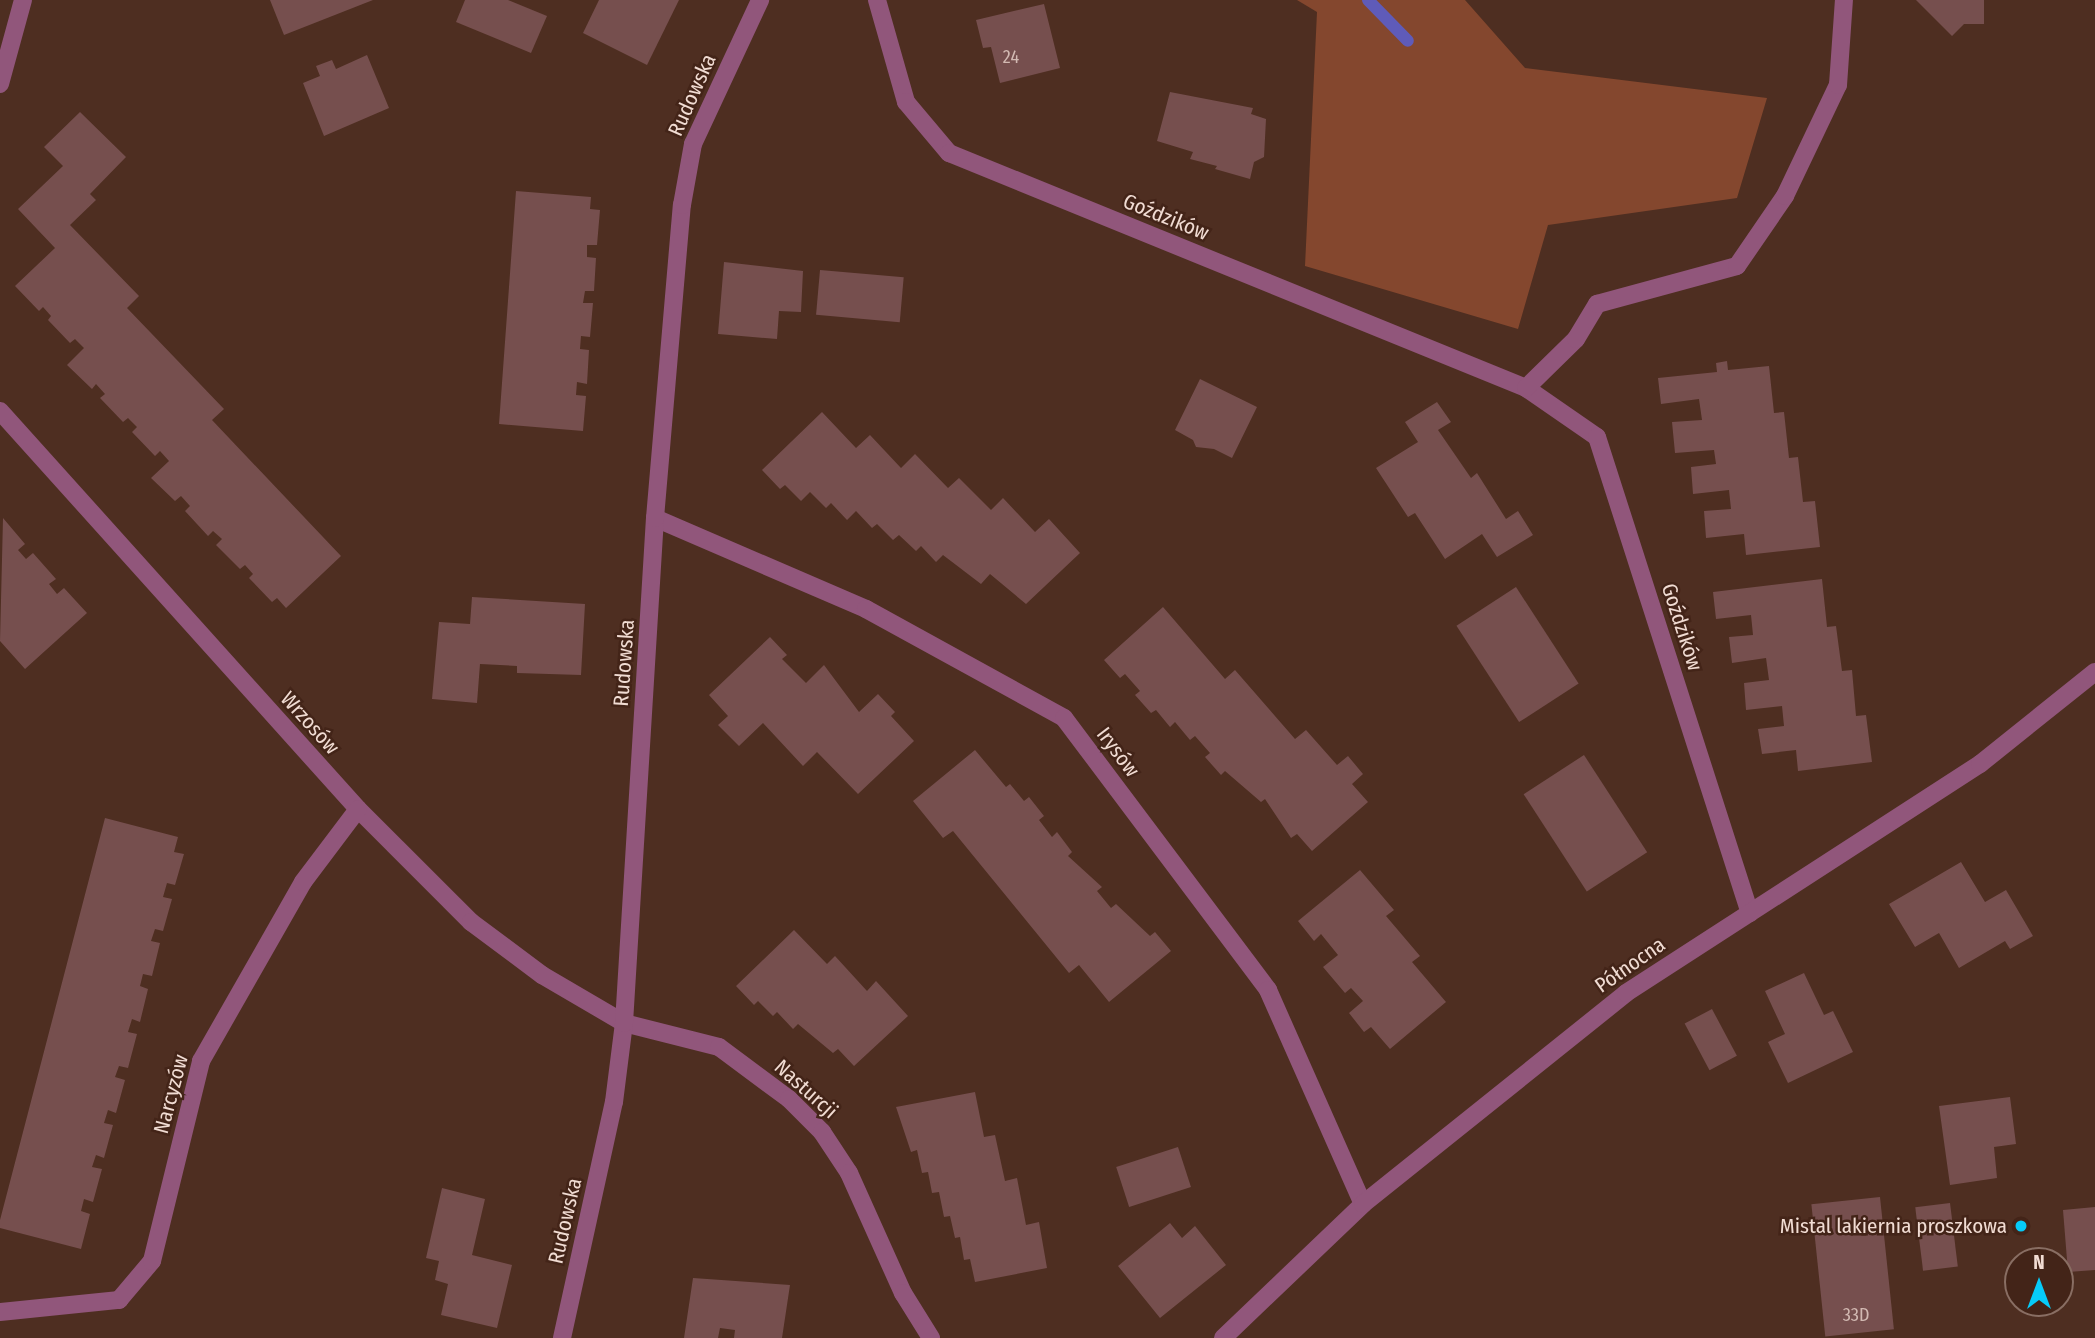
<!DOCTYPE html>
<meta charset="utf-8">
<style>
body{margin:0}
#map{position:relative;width:2095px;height:1338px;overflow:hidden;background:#4e2e21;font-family:"Fira Sans Condensed",sans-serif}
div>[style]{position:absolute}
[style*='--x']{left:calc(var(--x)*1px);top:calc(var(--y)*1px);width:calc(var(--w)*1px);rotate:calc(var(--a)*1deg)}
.green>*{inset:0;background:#84472e}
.stream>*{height:12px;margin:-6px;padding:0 6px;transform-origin:6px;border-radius:6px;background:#5f5bb9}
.building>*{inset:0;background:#764f4e;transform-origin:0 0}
.minor>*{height:18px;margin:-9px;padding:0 9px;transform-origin:9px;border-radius:9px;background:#91567b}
.dots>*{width:19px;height:19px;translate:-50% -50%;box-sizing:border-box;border:4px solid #432418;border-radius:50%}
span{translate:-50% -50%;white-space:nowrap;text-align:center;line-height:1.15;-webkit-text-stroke:5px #432418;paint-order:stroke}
.number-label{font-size:18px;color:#d2b9b2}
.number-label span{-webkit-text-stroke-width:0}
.street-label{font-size:21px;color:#f1dcd3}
.poi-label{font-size:21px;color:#f1dcd3}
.right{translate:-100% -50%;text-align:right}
.north{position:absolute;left:2004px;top:1247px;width:70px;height:70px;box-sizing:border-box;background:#432418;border:2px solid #896e63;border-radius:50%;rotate:0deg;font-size:19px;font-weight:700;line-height:28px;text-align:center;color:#f1dcd3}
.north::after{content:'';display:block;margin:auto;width:24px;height:32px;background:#06cbf9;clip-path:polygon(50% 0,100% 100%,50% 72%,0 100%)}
</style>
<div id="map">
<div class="green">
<i style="clip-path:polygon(1297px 0,1465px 0,1525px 68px,1767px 98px,1737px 198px,1548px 225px,1518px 329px,1305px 266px,1317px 12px)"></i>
</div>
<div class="stream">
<i style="--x:1368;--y:0;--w:57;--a:45.7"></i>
</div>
<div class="building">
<i style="clip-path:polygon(270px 0,373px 0,284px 35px)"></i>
<i style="clip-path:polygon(465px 0,508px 0,547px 16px,531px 53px,456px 22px)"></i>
<i style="clip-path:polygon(599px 0,679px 0,647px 65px,583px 33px)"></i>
<i style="clip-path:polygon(1916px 0,1984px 0,1984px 24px,1964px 24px,1952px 36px)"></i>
<i style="clip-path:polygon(1044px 4px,1060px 68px,1000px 83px,991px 47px,983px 48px,976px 20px)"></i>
<i style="clip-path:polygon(367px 55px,389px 108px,324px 136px,303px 83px,320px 76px,316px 66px,332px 60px,336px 69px)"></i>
<i style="clip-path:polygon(1170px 92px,1253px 108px,1251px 114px,1266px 119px,1264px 157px,1254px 162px,1250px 179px,1215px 169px,1217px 166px,1190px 159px,1193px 152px,1157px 141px)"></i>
<i style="clip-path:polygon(80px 112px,126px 157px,90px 194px,96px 200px,70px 225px,139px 296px,127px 308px,224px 409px,212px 420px,341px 556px,286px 608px,277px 598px,272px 602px,249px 578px,253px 574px,245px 565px,240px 569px,216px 545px,222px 539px,213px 531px,208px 536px,185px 511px,190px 506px,181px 496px,175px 501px,151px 478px,169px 461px,160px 451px,155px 456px,132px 432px,137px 427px,128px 418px,123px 422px,100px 398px,105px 394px,96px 384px,92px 389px,67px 365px,84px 348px,75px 339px,70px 343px,48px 320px,51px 316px,43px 307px,39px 311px,15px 286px,55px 248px,18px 209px,63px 166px,44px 147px)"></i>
<i style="clip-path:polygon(516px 191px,591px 197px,590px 209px,600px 210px,597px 245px,587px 245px,587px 257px,596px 258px,594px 291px,585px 291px,583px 303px,593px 303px,590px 337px,581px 336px,580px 349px,589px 350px,587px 384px,577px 382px,576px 395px,586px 396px,583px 431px,499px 424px)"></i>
<i style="clip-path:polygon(724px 262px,803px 271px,801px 312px,779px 311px,777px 339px,718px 334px)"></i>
<i style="left:820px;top:270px;width:84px;height:45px;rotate:5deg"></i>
<i style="clip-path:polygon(1727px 361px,1728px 370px,1769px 366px,1774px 413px,1784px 412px,1789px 458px,1798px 457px,1803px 502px,1815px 501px,1820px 547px,1746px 555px,1744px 534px,1706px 538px,1704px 511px,1731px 509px,1729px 490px,1693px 494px,1691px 467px,1716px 464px,1714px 450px,1675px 453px,1672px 422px,1702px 420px,1699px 399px,1661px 404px,1658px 378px,1717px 372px,1716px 363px)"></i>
<i style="clip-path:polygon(1200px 379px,1257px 407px,1232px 458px,1214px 449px,1196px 447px,1193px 440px,1175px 430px)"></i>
<i style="clip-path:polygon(1437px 402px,1451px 422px,1438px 430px,1471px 478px,1477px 473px,1506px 519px,1518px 511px,1533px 535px,1497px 557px,1482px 534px,1445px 559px,1415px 513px,1408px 517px,1376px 468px,1418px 442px,1405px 422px)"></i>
<i style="clip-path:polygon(822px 412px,856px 448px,870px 435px,901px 468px,915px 454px,948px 488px,959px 478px,991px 510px,1003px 498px,1035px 532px,1049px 519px,1080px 553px,1026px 604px,990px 574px,981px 584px,943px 555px,936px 562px,921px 546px,916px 551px,899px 535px,893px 540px,877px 524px,872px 528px,856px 511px,847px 520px,831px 503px,826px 508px,810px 492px,801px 501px,785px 485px,780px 489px,762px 470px)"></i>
<i style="clip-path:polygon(3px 518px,25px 544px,18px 550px,26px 559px,33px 553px,56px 579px,49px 584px,57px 594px,64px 588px,87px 613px,25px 669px,0 641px)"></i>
<i style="clip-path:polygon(1822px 579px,1827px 627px,1836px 626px,1842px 671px,1852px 670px,1856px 716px,1866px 715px,1872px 762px,1798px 771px,1796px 750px,1762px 754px,1758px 729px,1784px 726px,1782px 706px,1746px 710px,1744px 683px,1769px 680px,1766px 658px,1732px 663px,1729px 637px,1753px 635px,1751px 615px,1716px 619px,1713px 592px)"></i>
<i style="left:1516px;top:587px;width:115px;height:71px;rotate:57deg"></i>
<i style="clip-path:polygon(472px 597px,585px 604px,581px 675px,517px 673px,517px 666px,480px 664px,477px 703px,432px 699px,439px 622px,470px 624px)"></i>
<i style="clip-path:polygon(1163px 607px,1225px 679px,1235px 670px,1295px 739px,1306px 730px,1337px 765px,1348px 756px,1363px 774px,1352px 784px,1368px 802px,1312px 851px,1297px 834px,1291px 838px,1265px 799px,1261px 802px,1225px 771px,1221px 775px,1205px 757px,1210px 753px,1195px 736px,1190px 740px,1175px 722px,1170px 727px,1156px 710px,1151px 713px,1135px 695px,1140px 691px,1125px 674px,1120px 678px,1104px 660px)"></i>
<i style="clip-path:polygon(770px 637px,787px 655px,782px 659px,806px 683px,824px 665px,859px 712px,878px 694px,895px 712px,891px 716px,914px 741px,858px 794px,817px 752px,803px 766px,763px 723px,739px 746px,718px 725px,728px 716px,709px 695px)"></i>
<i style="clip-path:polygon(975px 750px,1006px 787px,1010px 784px,1024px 801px,1029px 797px,1044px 816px,1039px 820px,1052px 837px,1057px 832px,1072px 852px,1068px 856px,1102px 887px,1097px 891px,1111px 908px,1116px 904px,1150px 936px,1155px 932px,1171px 951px,1109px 1002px,1079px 965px,1069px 973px,953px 831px,943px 838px,913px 801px)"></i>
<i style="left:1584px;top:755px;width:116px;height:72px;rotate:57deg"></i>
<i style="clip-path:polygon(105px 818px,178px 837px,174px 852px,184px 854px,175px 885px,167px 883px,163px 897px,172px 899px,163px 931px,155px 929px,151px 941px,160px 943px,152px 976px,143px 974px,140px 986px,148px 989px,140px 1022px,132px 1019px,128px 1032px,137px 1034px,128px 1068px,119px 1066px,115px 1077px,125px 1080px,116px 1113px,108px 1110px,104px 1123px,113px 1125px,104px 1158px,96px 1155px,92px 1167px,102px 1169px,93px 1202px,84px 1199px,81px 1211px,90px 1214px,81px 1249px,0 1228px,0 1220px)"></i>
<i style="clip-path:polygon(1961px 862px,1985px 902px,2006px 890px,2033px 936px,2010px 949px,2005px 941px,1959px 968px,1939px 933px,1915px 947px,1889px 904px)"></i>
<i style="clip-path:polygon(1360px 870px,1394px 910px,1386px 916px,1420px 956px,1412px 962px,1446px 1002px,1390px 1049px,1371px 1027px,1364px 1032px,1349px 1013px,1363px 1001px,1351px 988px,1345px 993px,1323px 967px,1338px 955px,1321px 934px,1314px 941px,1298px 921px)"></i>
<i style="clip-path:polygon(794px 930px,827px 964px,835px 956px,867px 991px,876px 981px,908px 1016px,854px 1066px,838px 1049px,833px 1053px,798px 1024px,793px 1029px,777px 1012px,773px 1016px,758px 1001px,754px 1005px,736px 986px)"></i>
<i style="clip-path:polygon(1804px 973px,1824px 1015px,1833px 1011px,1853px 1052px,1788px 1083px,1768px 1042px,1785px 1034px,1765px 991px)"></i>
<i style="left:1712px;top:1009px;width:53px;height:31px;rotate:62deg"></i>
<i style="clip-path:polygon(975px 1092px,984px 1137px,995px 1135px,1005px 1181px,1017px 1178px,1026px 1225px,1039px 1222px,1047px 1268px,975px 1282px,970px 1259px,964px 1260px,960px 1237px,955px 1238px,950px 1216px,944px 1217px,939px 1192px,932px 1193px,928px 1172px,922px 1173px,917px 1150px,911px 1152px,896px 1107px)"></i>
<i style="clip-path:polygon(2010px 1097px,2016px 1144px,1994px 1147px,1997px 1178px,1950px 1185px,1939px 1106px)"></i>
<i style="left:1178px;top:1147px;width:42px;height:65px;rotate:72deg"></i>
<i style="clip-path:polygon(442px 1188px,485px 1199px,472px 1255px,512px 1265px,497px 1328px,441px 1315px,448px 1284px,435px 1280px,439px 1261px,426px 1258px)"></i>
<i style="left:1880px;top:1197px;width:133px;height:69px;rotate:84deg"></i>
<i style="left:1950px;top:1203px;width:64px;height:35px;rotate:83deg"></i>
<i style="clip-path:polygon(2095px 1207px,2095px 1270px,2068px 1272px,2063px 1210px)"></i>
<i style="clip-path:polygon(1170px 1223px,1182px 1238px,1195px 1226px,1226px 1265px,1160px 1318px,1118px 1266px)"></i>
<i style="clip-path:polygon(693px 1278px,790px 1285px,782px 1338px,734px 1338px,735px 1330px,720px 1328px,718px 1338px,684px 1338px)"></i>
</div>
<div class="minor">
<i style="--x:877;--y:0;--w:106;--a:74.1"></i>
<i style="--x:906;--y:102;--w:67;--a:49.9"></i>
<i style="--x:949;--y:153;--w:623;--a:22.16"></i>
<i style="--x:1526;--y:388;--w:86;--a:34.6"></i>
<i style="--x:1597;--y:437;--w:500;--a:72.2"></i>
<i style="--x:0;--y:84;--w:87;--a:-74.7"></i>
<i style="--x:1526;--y:388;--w:70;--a:-44.4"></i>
<i style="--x:1576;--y:339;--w:41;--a:-59"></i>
<i style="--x:1597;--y:304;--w:145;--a:-15.2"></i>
<i style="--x:1737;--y:266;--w:85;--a:-55.6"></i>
<i style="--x:1785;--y:196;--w:123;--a:-64.5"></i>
<i style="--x:1838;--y:85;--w:85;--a:-86"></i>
<i style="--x:0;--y:411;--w:535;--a:48.03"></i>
<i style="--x:358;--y:809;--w:160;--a:45"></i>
<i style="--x:471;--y:922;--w:89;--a:36.7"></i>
<i style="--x:542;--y:975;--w:95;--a:30.3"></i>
<i style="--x:624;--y:1023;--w:98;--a:14.2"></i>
<i style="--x:719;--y:1047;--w:87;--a:36.6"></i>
<i style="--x:789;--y:1099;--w:47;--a:45"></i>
<i style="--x:822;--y:1132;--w:49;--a:56.6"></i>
<i style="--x:849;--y:1173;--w:132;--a:65.8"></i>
<i style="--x:903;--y:1293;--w:53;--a:58.1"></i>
<i style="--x:655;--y:518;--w:230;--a:23.3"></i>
<i style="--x:866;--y:609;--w:226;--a:28.8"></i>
<i style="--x:1064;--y:718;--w:340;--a:53.1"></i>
<i style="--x:1268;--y:990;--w:234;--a:66.1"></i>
<i style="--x:0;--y:1312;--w:120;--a:-5.8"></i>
<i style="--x:119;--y:1300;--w:51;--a:-49.8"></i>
<i style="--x:152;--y:1261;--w:206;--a:-76.2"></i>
<i style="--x:201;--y:1061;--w:206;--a:-60.3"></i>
<i style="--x:303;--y:882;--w:91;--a:-53"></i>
<i style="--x:562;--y:1338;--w:242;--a:-77.6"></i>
<i style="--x:614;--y:1102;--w:80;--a:-82.8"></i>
<i style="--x:624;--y:1023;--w:506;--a:-86.49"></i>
<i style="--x:655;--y:518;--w:314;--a:-85.1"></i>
<i style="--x:682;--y:205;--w:62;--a:-79.8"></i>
<i style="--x:693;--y:144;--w:159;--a:-65"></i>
<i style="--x:1223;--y:1338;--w:194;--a:-43.7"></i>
<i style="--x:1363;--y:1204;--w:337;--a:-38.7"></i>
<i style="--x:1626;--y:993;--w:422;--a:-32.9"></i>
<i style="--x:1980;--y:764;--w:147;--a:-38.7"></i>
</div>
<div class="dots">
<i style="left:2021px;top:1226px;background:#06cbf9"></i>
</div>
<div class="number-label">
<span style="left:1011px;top:57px">24</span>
<span style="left:1856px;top:1315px">33D</span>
</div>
<div class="street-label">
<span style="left:692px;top:95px;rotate:-66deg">Rudowska</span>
<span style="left:1166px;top:217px;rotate:22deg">Goździków</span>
<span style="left:1682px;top:627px;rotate:72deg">Goździków</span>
<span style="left:624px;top:663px;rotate:-86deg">Rudowska</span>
<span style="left:310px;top:723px;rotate:48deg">Wrzosów</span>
<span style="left:1118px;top:752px;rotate:53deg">Irysów</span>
<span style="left:1630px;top:965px;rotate:-35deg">Północna</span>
<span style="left:806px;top:1089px;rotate:42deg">Nasturcji</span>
<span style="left:171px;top:1094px;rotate:-75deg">Narcyzów</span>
<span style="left:565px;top:1221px;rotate:-77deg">Rudowska</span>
</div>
<div class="poi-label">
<span class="right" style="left:2007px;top:1226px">Mistal lakiernia proszkowa</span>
</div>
<div class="north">N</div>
</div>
